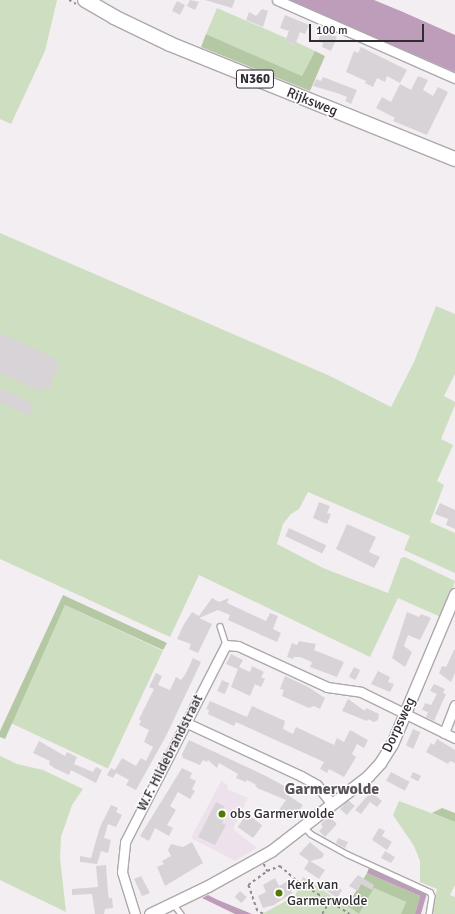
<!DOCTYPE html>
<style>
body{margin:0}
#map{position:relative;width:455px;height:914px;overflow:hidden;background:#f3eef2;font-family:Signika,sans-serif}
div>[style]{position:absolute}
[style*='--x']{left:calc(var(--x)*1px);top:calc(var(--y)*1px);width:calc(var(--w)*1px);rotate:calc(var(--a)*1deg)}
.built>*{inset:0;background:#ede2ec}
.green>*{inset:0;background:#cedec0;transform-origin:0 0}
.forest>*{inset:0;background:#b4c8a3}
.water>*{inset:0;background:#bd9dba}
.building>*{inset:0;background:#d8d3d7;transform-origin:0 0}
.path>*{height:1.5px;margin-top:-0.75px;transform-origin:0;background:repeating-linear-gradient(90deg,#908c8f 0 3px,transparent 0 6px)}
.roads{filter:drop-shadow(1px 0 #ada8ac) drop-shadow(-1px 0 #ada8ac) drop-shadow(0 1px #ada8ac) drop-shadow(0 -1px #ada8ac)}
.service>*{height:4.5px;margin:-2.25px;padding:0 2.25px;transform-origin:2.25px;border-radius:2.25px;background:#fff}
.minor>*{height:9px;margin:-4.5px;padding:0 4.5px;transform-origin:4.5px;border-radius:4.5px;background:#fff}
.tertiary>*{height:11px;margin:-5.5px;padding:0 5.5px;transform-origin:5.5px;border-radius:5.5px;background:#fff}
.primary>*{height:14px;margin:-7px;padding:0 7px;transform-origin:7px;border-radius:7px;background:#fff}
.dots>*{width:11px;height:11px;translate:-50% -50%;box-sizing:border-box;border:2px solid #fffcff;border-radius:50%}
span{translate:-50% -50%;white-space:nowrap;text-align:center;line-height:1.15;-webkit-text-stroke:3px #fffcff;paint-order:stroke}
.shield-label span{padding:1px 3px;background:#fffcff;border:1px solid;border-radius:3px;-webkit-text-stroke-width:0}
.shield-label{font-size:13px;color:#2f2d2f;font-weight:700}
.street-label{font-size:14px;color:#2f2d2f}
.poi-label{font-size:14px;color:#2f2d2f}
.left{translate:0 -50%;text-align:left}
.quarter-label{font-size:16px;color:#585458;font-weight:700}
.scale{position:absolute;left:309px;top:24px;width:115px;height:18px;box-sizing:border-box;border:2px solid #2f2d2f;border-top:0;padding-left:5px;font-size:12px;line-height:14px;white-space:nowrap;color:#2f2d2f;-webkit-text-stroke:3px #fffcff;paint-order:stroke}
</style>
<div id="map">
<div class="built">
<i style="clip-path:polygon(221px 781px,228px 785px,227px 789px,248px 798px,233px 829px,257px 848px,235px 861px,191px 838px)"></i>
</div>
<div class="green">
<i style="clip-path:polygon(0 0,57px 0,45px 51px,11px 124px,0 119px)"></i>
<i style="clip-path:polygon(217px 8px,286px 38px,285px 41px,294px 45px,296px 42px,315px 51px,302px 76px,206px 34px)"></i>
<i style="clip-path:polygon(0 233px,330px 376px,391px 407px,414px 362px,436px 306px,455px 314px,455px 374px,444px 396px,455px 402px,455px 405px,441px 439px,453px 445px,437px 481px,444px 485px,430px 522px,455px 533px,455px 573px,404px 550px,410px 536px,308px 492px,299px 509px,291px 514px,283px 524px,277px 544px,323px 568px,388px 593px,401px 558px,405px 557px,455px 581px,443px 618px,398px 598px,370px 657px,199px 575px,170px 637px,0 559px)"></i>
<i style="left:65px;top:605px;width:108px;height:130px;rotate:25deg"></i>
<i style="clip-path:polygon(0 756px,17px 764px,43px 770px,83px 789px,72px 805px,61px 837px,60px 858px,66px 912px,0 880px)"></i>
<i style="clip-path:polygon(399px 801px,455px 822px,455px 885px,450px 895px,455px 897px,455px 914px,432px 914px,437px 889px,420px 882px,420px 861px,414px 846px,393px 815px)"></i>
<i style="clip-path:polygon(303px 877px,359px 914px,374px 888px,406px 902px,401px 914px,262px 914px,295px 896px)"></i>
</div>
<div class="forest">
<i style="clip-path:polygon(206px 34px,302px 76px,315px 51px,325px 56px,310px 91px,201px 47px)"></i>
<i style="clip-path:polygon(63px 595px,167px 643px,163px 650px,65px 605px,5px 739px,0 737px,0 731px)"></i>
<i style="clip-path:polygon(442px 808px,455px 813px,455px 822px,432px 813px)"></i>
<i style="clip-path:polygon(367px 873px,420px 896px,415px 914px,401px 914px,406px 902px,374px 888px,359px 914px,347px 906px)"></i>
</div>
<div class="water">
<i style="clip-path:polygon(286px 0,374px 0,403px 12px,455px 35px,455px 72px)"></i>
<i style="clip-path:polygon(369px 868px,427px 893px,421px 914px,415px 914px,420px 896px,367px 873px)"></i>
<i style="clip-path:polygon(208px 895px,218px 900px,252px 914px,235px 914px,202px 898px)"></i>
</div>
<div class="building">
<i style="clip-path:polygon(190px 0,199px 2px,195px 10px,187px 6px)"></i>
<i style="clip-path:polygon(205px 0,235px 0,232px 8px)"></i>
<i style="left:177px;top:1px;width:9px;height:11px;rotate:27deg"></i>
<i style="clip-path:polygon(262px 9px,268px 11px,263px 27px,246px 20px,249px 12px,256px 16px)"></i>
<i style="clip-path:polygon(285px 15px,309px 25px,305px 34px,300px 32px,295px 45px,285px 41px,289px 31px,280px 28px)"></i>
<i style="clip-path:polygon(322px 31px,337px 37px,331px 51px,322px 47px,323px 43px,318px 41px)"></i>
<i style="clip-path:polygon(361px 47px,407px 70px,400px 83px,387px 76px,385px 82px,377px 78px,373px 87px,365px 83px,366px 81px,346px 72px,354px 51px,358px 53px)"></i>
<i style="clip-path:polygon(418px 76px,428px 80px,423px 90px,433px 96px,438px 87px,448px 92px,427px 135px,393px 121px,395px 118px,376px 108px,382px 97px,391px 102px,400px 84px,411px 90px)"></i>
<i style="clip-path:polygon(323px 77px,357px 90px,351px 104px,345px 101px,347px 97px,340px 94px,313px 86px,316px 79px,321px 81px)"></i>
<i style="clip-path:polygon(0 333px,57px 359px,55px 364px,60px 366px,50px 382px,52px 383px,50px 389px,44px 387px,42px 392px,0 373px)"></i>
<i style="clip-path:polygon(0 389px,34px 404px,29px 415px,0 402px)"></i>
<i style="clip-path:polygon(319px 502px,330px 506px,327px 513px,331px 514px,327px 524px,313px 518px)"></i>
<i style="clip-path:polygon(440px 503px,455px 510px,455px 529px,446px 525px,448px 519px,435px 514px)"></i>
<i style="clip-path:polygon(347px 524px,376px 537px,369px 552px,380px 557px,374px 568px,336px 549px)"></i>
<i style="left:289px;top:528px;width:41px;height:9px;rotate:25deg"></i>
<i style="clip-path:polygon(212px 598px,219px 602px,229px 598px,227px 603px,266px 621px,270px 613px,278px 616px,273px 629px,281px 633px,277px 642px,228px 620px,230px 615px,218px 610px,199px 618px,212px 624px,198px 653px,189px 649px,191px 644px,177px 639px,184px 624px,192px 612px,199px 616px)"></i>
<i style="clip-path:polygon(407px 612px,419px 617px,421px 614px,431px 618px,420px 640px,408px 635px,404px 646px,412px 652px,405px 667px,392px 658px)"></i>
<i style="clip-path:polygon(299px 641px,316px 644px,314px 650px,344px 662px,337px 677px,310px 667px,312px 662px,300px 657px,294px 657px,293px 659px,287px 657px,292px 643px,297px 645px)"></i>
<i style="clip-path:polygon(455px 648px,455px 673px,451px 682px,439px 673px,442px 666px,446px 667px)"></i>
<i style="clip-path:polygon(231px 654px,243px 660px,239px 667px,250px 672px,252px 666px,264px 672px,261px 677px,265px 679px,261px 687px,255px 684px,250px 696px,231px 687px,238px 669px,226px 664px)"></i>
<i style="clip-path:polygon(193px 658px,201px 662px,166px 736px,136px 790px,126px 785px,129px 780px,116px 773px,113px 778px,107px 775px,111px 768px,115px 770px,122px 758px,136px 766px,141px 758px,146px 761px,153px 747px,144px 742px,149px 730px,139px 725px,141px 721px,139px 719px,154px 689px,149px 687px,156px 673px,162px 676px,158px 685px,170px 690px,176px 677px,181px 680px,185px 675px)"></i>
<i style="left:354px;top:667px;width:7px;height:11px;rotate:27deg"></i>
<i style="clip-path:polygon(378px 671px,390px 677px,388px 682px,394px 684px,390px 692px,371px 684px)"></i>
<i style="clip-path:polygon(285px 676px,308px 687px,325px 698px,320px 709px,314px 706px,309px 708px,282px 696px,284px 690px,280px 689px)"></i>
<i style="left:222px;top:680px;width:8px;height:12px;rotate:23deg"></i>
<i style="clip-path:polygon(434px 684px,445px 689px,443px 693px,446px 694px,434px 721px,426px 717px,428px 712px,422px 710px,425px 703px,431px 705px,437px 694px,430px 691px)"></i>
<i style="clip-path:polygon(348px 699px,365px 711px,366px 708px,379px 714px,378px 720px,374px 722px,368px 719px,367px 721px,342px 711px)"></i>
<i style="clip-path:polygon(210px 701px,247px 717px,252px 706px,285px 721px,283px 729px,293px 734px,296px 727px,334px 745px,337px 738px,344px 742px,350px 730px,368px 740px,364px 748px,357px 744px,352px 754px,356px 757px,344px 777px,329px 769px,327px 773px,320px 769px,324px 762px,236px 722px,234px 726px,208px 714px,209px 710px,206px 709px)"></i>
<i style="left:413px;top:729px;width:8px;height:18px;rotate:23deg"></i>
<i style="clip-path:polygon(437px 739px,455px 750px,455px 763px,450px 761px,448px 764px,426px 752px,431px 743px,434px 745px)"></i>
<i style="clip-path:polygon(189px 740px,266px 776px,286px 787px,286px 794px,303px 805px,296px 815px,288px 810px,285px 814px,279px 810px,286px 800px,257px 788px,255px 784px,247px 780px,246px 782px,236px 778px,238px 774px,219px 763px,217px 768px,208px 760px,207px 762px,203px 760px,200px 765px,183px 758px,182px 754px)"></i>
<i style="clip-path:polygon(39px 741px,65px 756px,67px 752px,77px 757px,74px 764px,93px 772px,96px 767px,102px 770px,96px 783px,71px 770px,69px 775px,54px 768px,49px 764px,50px 761px,33px 753px)"></i>
<i style="clip-path:polygon(182px 768px,192px 773px,190px 778px,196px 781px,192px 789px,195px 791px,190px 799px,178px 792px,170px 806px,176px 810px,167px 825px,173px 828px,169px 836px,155px 828px,149px 841px,140px 836px)"></i>
<i style="left:391px;top:772px;width:21px;height:10px;rotate:28deg"></i>
<i style="left:413px;top:772px;width:9px;height:6px;rotate:27deg"></i>
<i style="clip-path:polygon(371px 792px,382px 801px,377px 807px,370px 802px,361px 814px,355px 810px)"></i>
<i style="left:348px;top:800px;width:9px;height:12px;rotate:41deg"></i>
<i style="clip-path:polygon(216px 802px,225px 807px,221px 813px,226px 815px,222px 823px,226px 825px,215px 845px,198px 837px)"></i>
<i style="clip-path:polygon(111px 805px,118px 808px,116px 812px,122px 815px,116px 827px,108px 824px,104px 838px,111px 840px,108px 853px,101px 851px,97px 864px,80px 862px,80px 856px,91px 858px,100px 827px)"></i>
<i style="left:247px;top:814px;width:19px;height:16px;rotate:36deg"></i>
<i style="clip-path:polygon(329px 816px,337px 824px,325px 837px,319px 831px,323px 827px,321px 824px)"></i>
<i style="clip-path:polygon(379px 828px,385px 831px,382px 836px,392px 842px,387px 850px,372px 840px)"></i>
<i style="clip-path:polygon(338px 838px,348px 842px,345px 848px,336px 843px)"></i>
<i style="clip-path:polygon(192px 842px,203px 863px,165px 886px,157px 867px,164px 864px,162px 861px,171px 856px,168px 850px,171px 844px,183px 847px)"></i>
<i style="clip-path:polygon(310px 842px,324px 854px,322px 858px,310px 861px,325px 870px,319px 879px,304px 869px,309px 861px,299px 854px)"></i>
<i style="clip-path:polygon(385px 851px,395px 857px,391px 863px,381px 858px)"></i>
<i style="clip-path:polygon(106px 865px,108px 893px,109px 898px,112px 898px,113px 908px,105px 909px,104px 914px,95px 914px,92px 894px,72px 895px,72px 889px,98px 887px,96px 866px)"></i>
<i style="clip-path:polygon(358px 875px,374px 885px,372px 890px,361px 884px,358px 891px,349px 886px)"></i>
<i style="clip-path:polygon(141px 876px,150px 893px,142px 896px,134px 879px)"></i>
<i style="clip-path:polygon(275px 878px,279px 886px,288px 881px,292px 893px,274px 905px,263px 908px,258px 896px,266px 892px,263px 885px)"></i>
<i style="left:326px;top:880px;width:19px;height:9px;rotate:32deg"></i>
<i style="left:240px;top:891px;width:9px;height:8px;rotate:41deg"></i>
</div>
<div class="path">
<i style="--x:69;--y:0;--w:8;--a:30"></i>
<i style="--x:264;--y:864;--w:8;--a:67"></i>
<i style="--x:263;--y:914;--w:7;--a:-153"></i>
<i style="--x:257;--y:911;--w:28;--a:-109"></i>
<i style="--x:248;--y:885;--w:24;--a:-36"></i>
<i style="--x:267;--y:871;--w:14;--a:-21"></i>
<i style="--x:280;--y:866;--w:23;--a:41"></i>
<i style="--x:297;--y:881;--w:62;--a:31.9"></i>
<i style="--x:322;--y:914;--w:14;--a:-60"></i>
</div>
<div class="roads">
<div class="service">
<i style="--x:220;--y:626;--w:20;--a:72"></i>
<i style="--x:303;--y:826;--w:11;--a:45"></i>
<i style="--x:311;--y:834;--w:41;--a:29.1"></i>
<i style="--x:347;--y:854;--w:91;--a:24.6"></i>
<i style="--x:430;--y:892;--w:4;--a:63"></i>
<i style="--x:432;--y:896;--w:18;--a:99"></i>
<i style="--x:173;--y:903;--w:14;--a:54"></i>
</div>
<div class="minor">
<i style="--x:277;--y:0;--w:194;--a:23.7"></i>
<i style="--x:187;--y:723;--w:126;--a:24.9"></i>
<i style="--x:301;--y:776;--w:18;--a:29"></i>
<i style="--x:317;--y:785;--w:23;--a:52"></i>
<i style="--x:444;--y:733;--w:30;--a:-69"></i>
<i style="--x:135;--y:914;--w:44;--a:-107.2"></i>
<i style="--x:122;--y:872;--w:30;--a:-84"></i>
<i style="--x:125;--y:842;--w:221;--a:-62.9"></i>
<i style="--x:226;--y:645;--w:12;--a:5"></i>
<i style="--x:238;--y:646;--w:98;--a:24.7"></i>
<i style="--x:327;--y:687;--w:34;--a:8"></i>
<i style="--x:361;--y:692;--w:105;--a:26.1"></i>
</div>
<div class="tertiary">
<i style="--x:150;--y:914;--w:64;--a:-25.8"></i>
<i style="--x:208;--y:886;--w:72;--a:-29.1"></i>
<i style="--x:271;--y:851;--w:123;--a:-37.7"></i>
<i style="--x:368;--y:776;--w:18;--a:-47"></i>
<i style="--x:380;--y:763;--w:22;--a:-58"></i>
<i style="--x:392;--y:744;--w:163;--a:-67.2"></i>
</div>
<div class="primary">
<i style="--x:85;--y:0;--w:34;--a:30"></i>
<i style="--x:114;--y:17;--w:62;--a:25.7"></i>
<i style="--x:170;--y:44;--w:307;--a:22"></i>
</div>
</div>
<div class="dots">
<i style="left:222px;top:814px;background:#4f7c00"></i>
<i style="left:279px;top:893px;background:#4f7c00"></i>
</div>
<div class="shield-label">
<span style="left:255px;top:79px">N360</span>
</div>
<div class="street-label">
<span style="left:312px;top:102px;rotate:22deg">Rijksweg</span>
<span style="left:399px;top:725px;rotate:-65deg">Dorpsweg</span>
<span style="left:170px;top:753px;rotate:-63deg">W.F. Hildebrandstraat</span>
</div>
<div class="poi-label">
<span class="left" style="left:230px;top:814px">obs Garmerwolde</span>
<span class="left" style="left:287px;top:893px">Kerk van<br>Garmerwolde</span>
</div>
<div class="quarter-label">
<span style="left:332px;top:789px">Garmerwolde</span>
</div>
<div class="scale">100 m</div>
</div>
